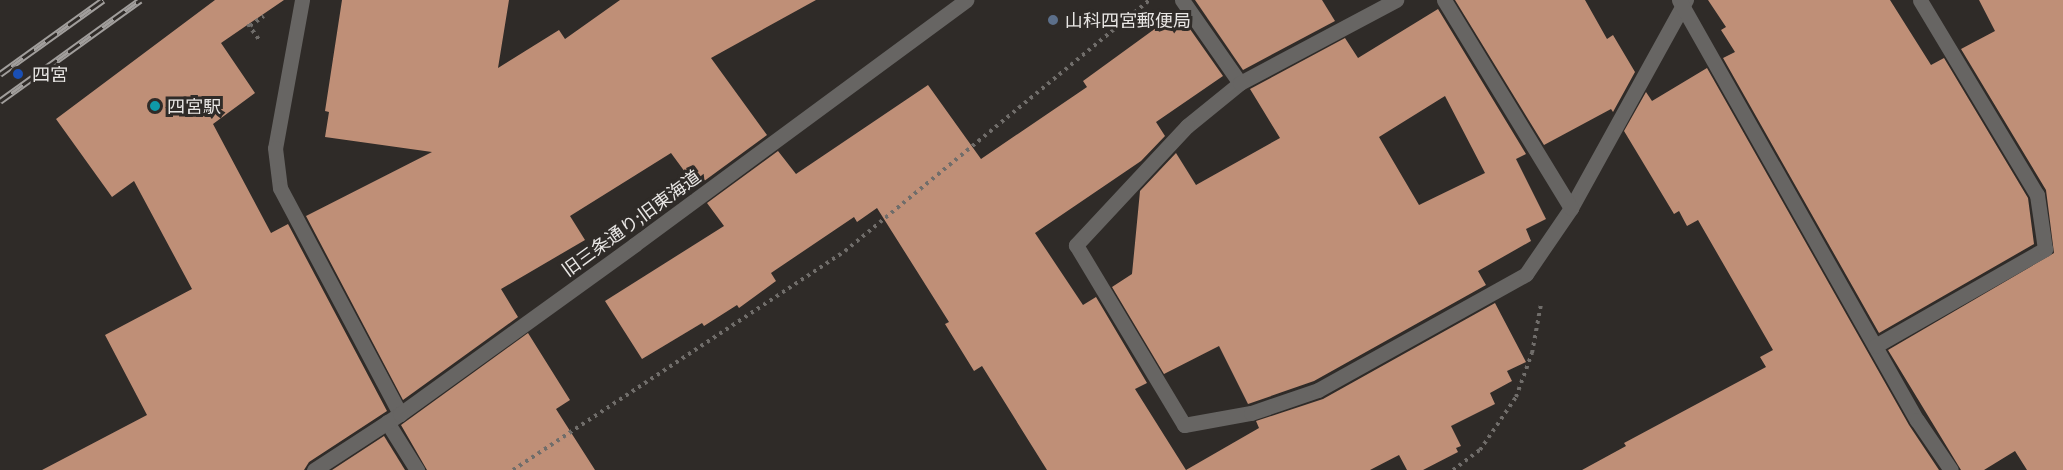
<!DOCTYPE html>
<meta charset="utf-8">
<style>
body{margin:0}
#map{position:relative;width:2063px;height:470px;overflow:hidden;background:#2f2b28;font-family:Commissioner,"Noto Sans JP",sans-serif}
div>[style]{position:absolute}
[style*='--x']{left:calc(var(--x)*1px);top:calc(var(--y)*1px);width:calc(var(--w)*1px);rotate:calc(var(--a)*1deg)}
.building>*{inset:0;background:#bf8f77}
.path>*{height:4px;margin-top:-2px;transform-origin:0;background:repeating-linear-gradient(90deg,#706d6a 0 3px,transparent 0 7.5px)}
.minor>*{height:15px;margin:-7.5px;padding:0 7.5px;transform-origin:7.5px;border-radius:7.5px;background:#676563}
.rail>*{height:7px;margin-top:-3.5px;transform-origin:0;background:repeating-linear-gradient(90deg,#2f2b28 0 14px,#a19e9c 0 28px);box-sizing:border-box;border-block:2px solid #a19e9c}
.dots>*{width:16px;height:16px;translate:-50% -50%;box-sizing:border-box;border:3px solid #2f2b28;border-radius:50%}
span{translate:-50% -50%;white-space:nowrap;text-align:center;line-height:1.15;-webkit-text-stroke:6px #2f2b28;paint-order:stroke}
.poi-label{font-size:18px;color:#e8e6e4}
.left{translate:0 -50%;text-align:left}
.street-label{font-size:18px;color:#e8e6e4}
</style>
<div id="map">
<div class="building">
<i style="clip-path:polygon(215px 0,284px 0,221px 43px,255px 93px,213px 124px,271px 233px,288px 224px,387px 411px,309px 462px,304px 470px,42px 470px,147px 415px,105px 335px,192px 289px,134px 181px,112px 197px,56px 119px)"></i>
<i style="clip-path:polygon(342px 0,509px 0,498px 68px,559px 30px,565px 39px,620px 0,816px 0,711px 58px,767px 135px,696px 187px,671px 153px,570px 216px,585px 240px,501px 289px,518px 317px,403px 400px,306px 216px,432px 152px,325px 137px,329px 112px,325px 111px)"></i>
<i style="clip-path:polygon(1195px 0,1322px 0,1335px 21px,1243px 70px)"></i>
<i style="clip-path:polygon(1455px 0,1585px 0,1607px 39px,1613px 35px,1635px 72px,1613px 112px,1611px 109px,1544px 145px)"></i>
<i style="clip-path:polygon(1708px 0,1890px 0,1931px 65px,1944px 58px,2028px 198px,2034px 244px,1879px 333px,1723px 58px,1735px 52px,1721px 30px,1726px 27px)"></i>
<i style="clip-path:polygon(1979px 0,2063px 0,2063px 470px,2027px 470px,2015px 451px,1984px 470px,1961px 470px,1888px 350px,2054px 253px,2046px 190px,1961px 49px,1995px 31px)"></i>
<i style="clip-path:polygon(evenodd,1438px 9px,1526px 154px,1516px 159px,1546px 219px,1526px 229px,1531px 241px,1478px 271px,1486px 285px,1314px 381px,1248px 404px,1219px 346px,1164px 374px,1112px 287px,1132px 274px,1140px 191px,1176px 153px,1196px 185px,1280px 138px,1250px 89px,1345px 38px,1358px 58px,1438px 9px,1445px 96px,1485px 173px,1419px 205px,1379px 137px,1445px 96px)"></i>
<i style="clip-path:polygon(1178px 12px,1223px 76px,1156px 122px,1165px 136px,1141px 161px,1035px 233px,1083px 305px,1096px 297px,1147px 383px,1135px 389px,1186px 470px,1259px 428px,1256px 421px,1323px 399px,1495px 303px,1526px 362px,1507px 371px,1512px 381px,1490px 393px,1495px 404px,1451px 426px,1461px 446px,1456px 448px,1458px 452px,1423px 470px,1407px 470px,1399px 455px,1370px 470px,1047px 470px,982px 366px,974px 371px,945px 324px,949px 322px,877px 208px,857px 222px,854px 217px,771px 273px,776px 281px,739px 308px,737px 305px,704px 326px,702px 323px,642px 359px,605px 301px,724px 226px,707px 203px,778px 151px,796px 174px,928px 85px,981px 159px,1087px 87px,1083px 81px)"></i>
<i style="clip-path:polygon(1707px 68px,1909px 425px,1939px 470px,1582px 470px,1626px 446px,1624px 443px,1766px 367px,1760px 357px,1773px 350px,1698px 220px,1687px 226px,1679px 211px,1674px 214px,1624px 131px,1646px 92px,1652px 101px)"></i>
<i style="clip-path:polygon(528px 333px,570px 400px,556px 409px,595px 470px,427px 470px,401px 425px)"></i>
<i style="clip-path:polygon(384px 436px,405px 470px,332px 470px)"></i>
</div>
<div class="path">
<i style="--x:248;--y:24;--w:21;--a:55"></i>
<i style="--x:250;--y:26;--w:17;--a:-36"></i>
<i style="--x:513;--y:470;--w:398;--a:-33.4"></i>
<i style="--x:845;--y:251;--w:394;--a:-39.5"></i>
<i style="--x:1453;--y:470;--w:34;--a:-37"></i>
<i style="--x:1480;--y:450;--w:64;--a:-55.8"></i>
<i style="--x:1516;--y:397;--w:47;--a:-70"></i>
<i style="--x:1532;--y:353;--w:50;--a:-79.6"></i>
</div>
<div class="minor">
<i style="--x:302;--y:0;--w:150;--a:100.3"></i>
<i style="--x:275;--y:148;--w:40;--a:82.9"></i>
<i style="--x:280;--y:188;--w:256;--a:62"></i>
<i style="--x:1182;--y:0;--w:101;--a:55.1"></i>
<i style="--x:1240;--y:83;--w:68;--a:140.9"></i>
<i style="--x:1187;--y:126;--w:163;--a:133"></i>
<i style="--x:1076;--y:245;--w:210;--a:59"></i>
<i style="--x:1184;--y:425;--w:68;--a:-10.2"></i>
<i style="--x:1251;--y:413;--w:71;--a:-18.9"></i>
<i style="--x:1318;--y:390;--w:238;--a:-29.1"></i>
<i style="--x:1526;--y:274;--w:80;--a:-55.7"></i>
<i style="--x:1571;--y:208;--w:238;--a:-61.1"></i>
<i style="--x:1444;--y:0;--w:244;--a:58.6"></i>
<i style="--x:1679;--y:0;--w:483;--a:60.5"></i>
<i style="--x:1917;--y:420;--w:60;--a:55.8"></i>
<i style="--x:1240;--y:83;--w:177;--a:-28"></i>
<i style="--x:1875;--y:346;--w:196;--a:-29.7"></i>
<i style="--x:2045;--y:249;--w:55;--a:-98.4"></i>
<i style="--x:2037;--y:195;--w:227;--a:-121"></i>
<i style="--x:387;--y:422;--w:57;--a:58"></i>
<i style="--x:314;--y:470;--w:103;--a:-33.1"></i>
<i style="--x:400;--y:414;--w:289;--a:-35.8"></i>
<i style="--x:634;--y:245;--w:413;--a:-36.4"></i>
</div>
<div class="rail">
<i style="--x:0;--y:74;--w:127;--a:-35.7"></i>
<i style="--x:0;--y:101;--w:173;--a:-35.8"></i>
</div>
<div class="dots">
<i style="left:1053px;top:20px;background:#5c6f8a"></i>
<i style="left:18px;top:74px;background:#1a4fb4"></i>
<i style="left:155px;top:106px;background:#0f9aa8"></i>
</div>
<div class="poi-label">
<span class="left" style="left:1065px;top:20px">山科四宮郵便局</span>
<span class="left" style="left:32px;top:74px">四宮</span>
<span class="left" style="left:167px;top:106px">四宮駅</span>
</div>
<div class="street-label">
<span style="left:631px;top:223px;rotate:-36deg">旧三条通り;旧東海道</span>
</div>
</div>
